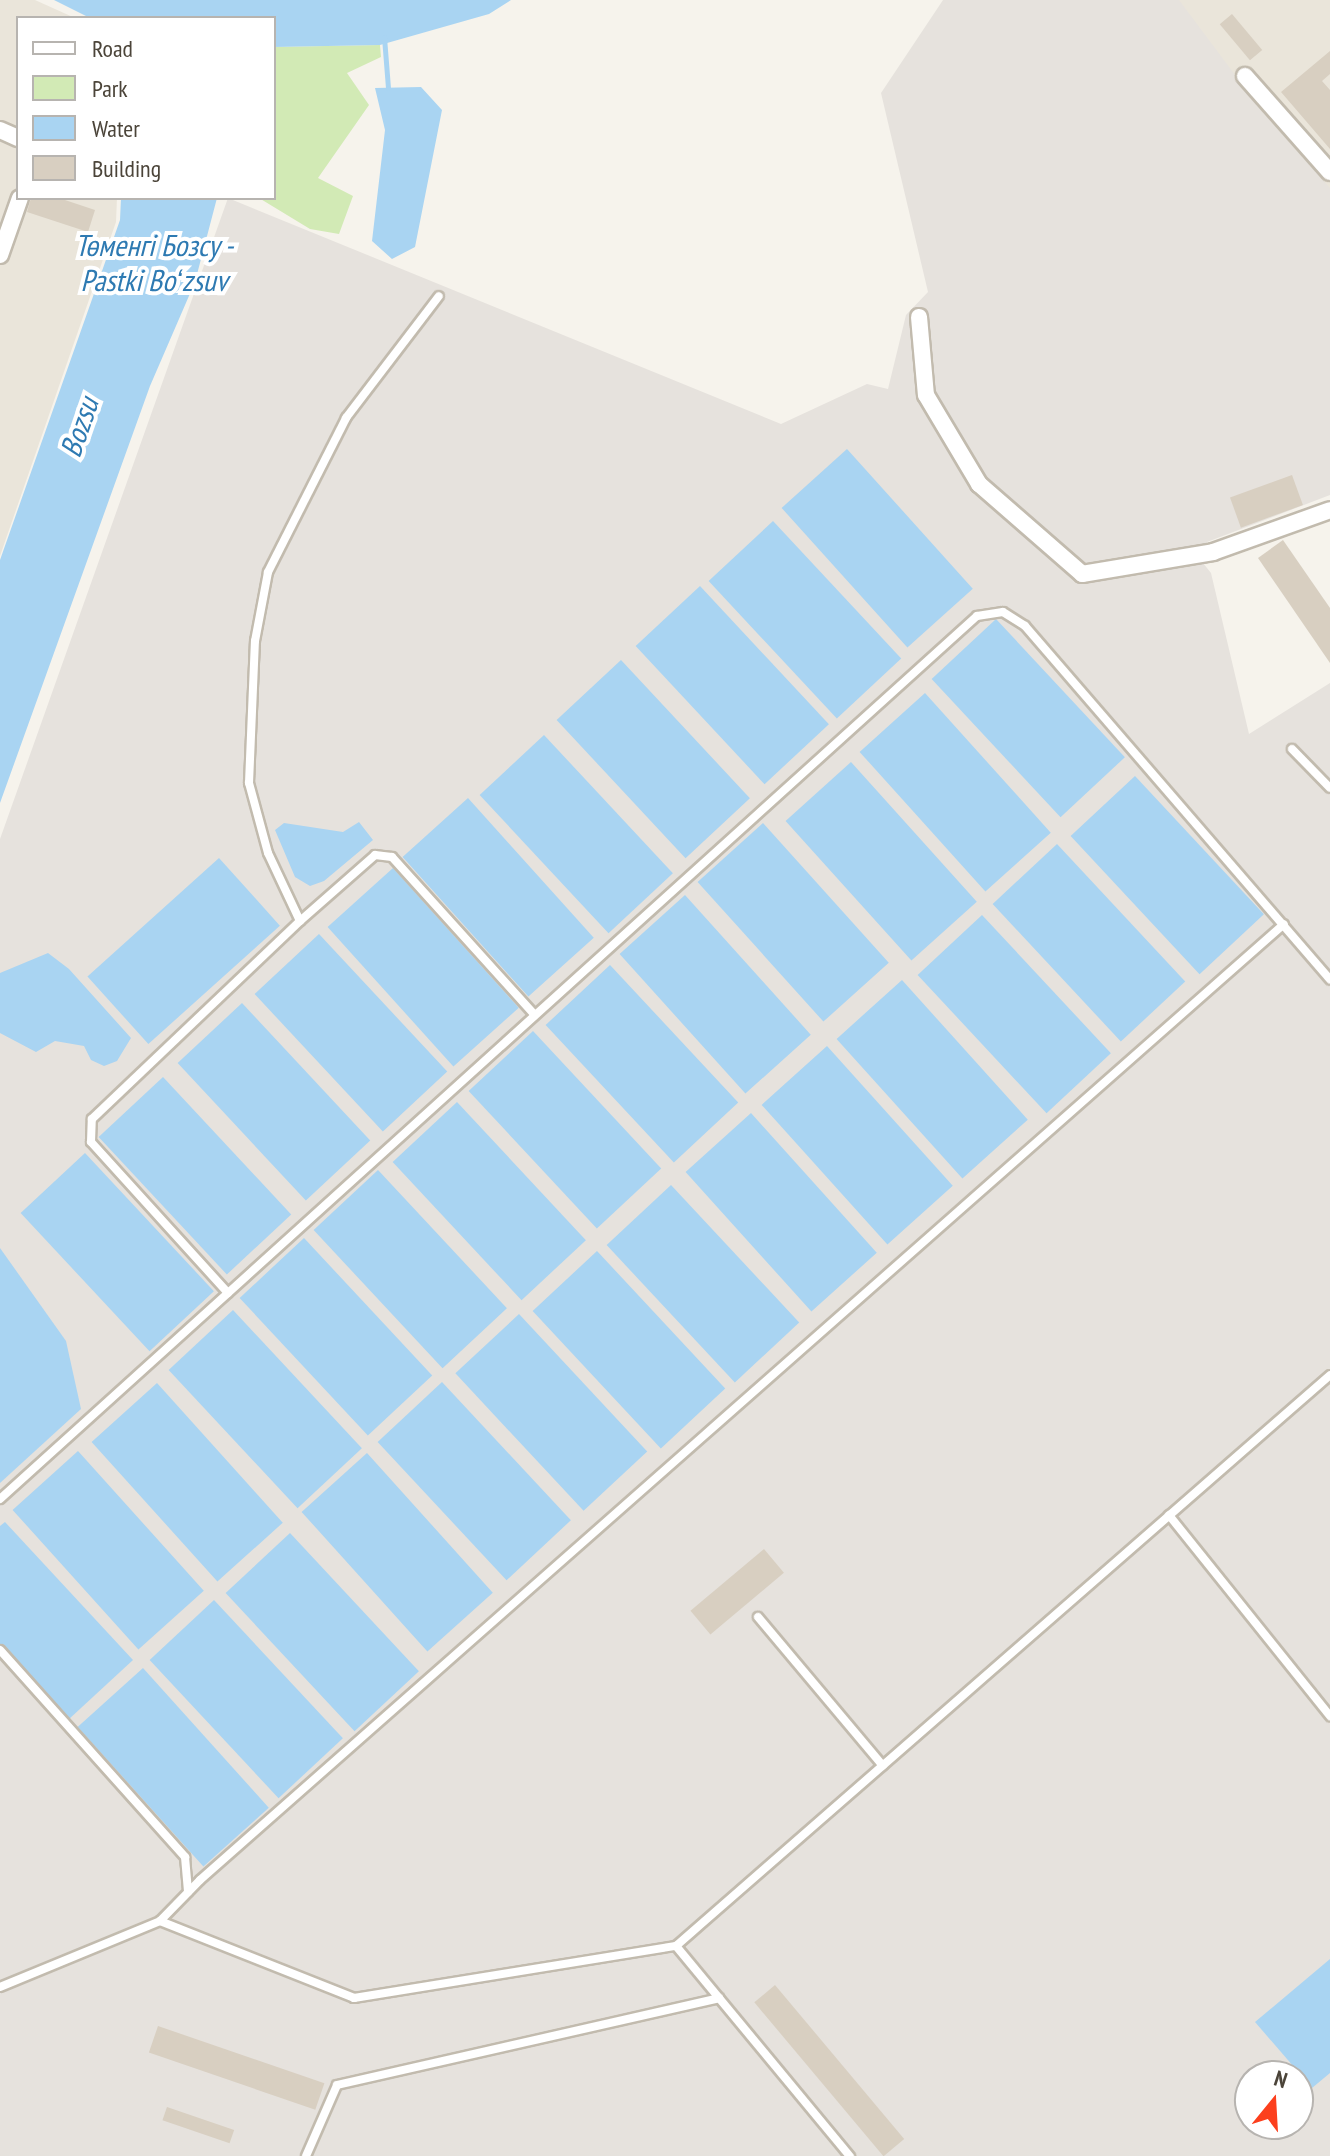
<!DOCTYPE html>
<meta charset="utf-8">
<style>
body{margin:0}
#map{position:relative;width:1330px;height:2156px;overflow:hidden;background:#f6f3ec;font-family:"PT Sans Narrow",sans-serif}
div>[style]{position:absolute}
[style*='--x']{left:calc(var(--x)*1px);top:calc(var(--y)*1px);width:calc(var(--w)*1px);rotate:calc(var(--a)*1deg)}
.residential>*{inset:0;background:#eae5da}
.industrial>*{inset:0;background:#e6e2dd}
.green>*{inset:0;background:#d2eab5}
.water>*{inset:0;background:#a9d4f2;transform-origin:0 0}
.stream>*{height:5px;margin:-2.5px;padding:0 2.5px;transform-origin:2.5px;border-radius:2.5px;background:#a9d4f2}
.building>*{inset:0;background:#d8cfc1;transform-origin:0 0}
.roads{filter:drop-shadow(2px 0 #c2bbae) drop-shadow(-2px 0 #c2bbae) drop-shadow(0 2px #c2bbae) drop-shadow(0 -2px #c2bbae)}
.service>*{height:8px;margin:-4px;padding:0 4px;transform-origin:4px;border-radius:4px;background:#fff}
.minor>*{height:16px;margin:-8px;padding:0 8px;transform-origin:8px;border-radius:8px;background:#fff}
span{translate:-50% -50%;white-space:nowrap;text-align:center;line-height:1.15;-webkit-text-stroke:8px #fff;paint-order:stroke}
.water-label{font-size:30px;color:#2e7ab2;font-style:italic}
.legend{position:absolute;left:16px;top:16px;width:260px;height:184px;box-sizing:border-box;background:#fff;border:2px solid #b7b4b0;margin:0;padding:10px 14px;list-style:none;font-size:24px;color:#4b4439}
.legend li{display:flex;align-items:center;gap:16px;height:40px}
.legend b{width:40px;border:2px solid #b7b4b0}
.north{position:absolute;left:1234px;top:2060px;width:80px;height:80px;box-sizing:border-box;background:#fff;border:2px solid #b7b4b0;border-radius:50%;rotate:18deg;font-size:22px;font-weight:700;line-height:32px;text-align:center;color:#4b4439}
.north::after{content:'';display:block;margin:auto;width:28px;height:36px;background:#fc3f1d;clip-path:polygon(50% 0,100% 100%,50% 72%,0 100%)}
</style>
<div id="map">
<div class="residential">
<i style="clip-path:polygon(0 0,35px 0,75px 18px,18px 18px,18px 198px,117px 198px,116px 222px,0 556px)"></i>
<i style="clip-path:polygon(1174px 0,1330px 0,1330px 349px)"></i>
</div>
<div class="industrial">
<i style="clip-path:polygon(evenodd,943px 0,1179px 0,1265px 115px,1330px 188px,1330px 495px,1207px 542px,1212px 562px,1203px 563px,1211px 573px,1249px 734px,1330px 683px,1330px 2156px,0 2156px,0 839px,228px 198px,781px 424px,867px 384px,888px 389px,906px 315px,928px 292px,881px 93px,943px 0,1250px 2076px,1298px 2076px,1298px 2124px,1250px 2124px,1250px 2076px)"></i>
</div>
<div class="green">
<i style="clip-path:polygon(380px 45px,381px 57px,347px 73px,369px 105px,318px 178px,353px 196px,339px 234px,310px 229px,259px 198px,274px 198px,274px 47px)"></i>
</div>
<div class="water">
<i style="clip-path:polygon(54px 0,511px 0,489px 14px,380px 45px,274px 47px,274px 18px,90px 18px)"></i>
<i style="clip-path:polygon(421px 87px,442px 110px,415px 247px,392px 259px,372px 241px,385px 130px,375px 88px)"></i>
<i style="clip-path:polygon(121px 198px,217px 198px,195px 282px,150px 386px,0 803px,0 560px,120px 220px)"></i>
<i style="left:847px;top:449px;width:188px;height:88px;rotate:48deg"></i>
<i style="left:773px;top:521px;width:188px;height:88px;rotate:47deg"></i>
<i style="left:700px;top:586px;width:189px;height:88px;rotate:47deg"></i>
<i style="left:996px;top:619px;width:189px;height:88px;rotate:47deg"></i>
<i style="left:621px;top:660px;width:189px;height:88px;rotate:47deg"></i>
<i style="left:925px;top:693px;width:188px;height:88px;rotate:48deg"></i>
<i style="left:544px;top:735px;width:189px;height:88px;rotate:47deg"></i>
<i style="left:851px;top:762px;width:188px;height:88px;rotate:48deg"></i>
<i style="left:1135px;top:776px;width:189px;height:88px;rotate:47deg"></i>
<i style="left:468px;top:798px;width:188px;height:88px;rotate:48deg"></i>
<i style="clip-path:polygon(359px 822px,373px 840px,324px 881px,310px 886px,295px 877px,275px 830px,284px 823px,343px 832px)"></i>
<i style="left:763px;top:823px;width:188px;height:88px;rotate:48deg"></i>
<i style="left:1057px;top:844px;width:188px;height:88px;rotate:47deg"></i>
<i style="left:219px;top:858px;width:91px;height:177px;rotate:48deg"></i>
<i style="left:393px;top:868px;width:188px;height:88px;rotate:48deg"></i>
<i style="left:685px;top:895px;width:188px;height:88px;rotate:48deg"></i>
<i style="left:982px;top:915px;width:189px;height:88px;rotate:47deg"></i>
<i style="left:319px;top:934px;width:188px;height:88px;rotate:47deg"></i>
<i style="clip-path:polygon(48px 953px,69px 969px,131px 1038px,117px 1061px,104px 1066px,91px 1060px,84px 1046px,55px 1041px,36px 1052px,0 1033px,0 973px)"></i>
<i style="left:610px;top:965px;width:188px;height:88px;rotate:47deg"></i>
<i style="left:902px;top:980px;width:188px;height:88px;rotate:48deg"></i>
<i style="left:242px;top:1003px;width:188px;height:88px;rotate:47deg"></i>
<i style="left:533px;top:1031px;width:188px;height:88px;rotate:47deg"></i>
<i style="left:827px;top:1046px;width:188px;height:88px;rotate:48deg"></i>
<i style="left:163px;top:1077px;width:188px;height:88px;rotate:47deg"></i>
<i style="left:457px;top:1102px;width:189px;height:88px;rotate:47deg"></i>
<i style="left:751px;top:1113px;width:188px;height:88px;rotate:48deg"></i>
<i style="left:85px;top:1153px;width:189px;height:88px;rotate:47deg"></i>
<i style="left:378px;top:1170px;width:189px;height:88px;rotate:47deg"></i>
<i style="left:671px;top:1185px;width:188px;height:88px;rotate:47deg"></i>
<i style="left:304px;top:1238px;width:188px;height:88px;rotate:47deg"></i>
<i style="clip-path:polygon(0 1248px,66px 1341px,81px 1409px,0 1483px)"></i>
<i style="left:597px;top:1251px;width:188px;height:88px;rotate:47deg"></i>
<i style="left:233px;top:1310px;width:189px;height:88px;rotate:47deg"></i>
<i style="left:519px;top:1314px;width:188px;height:87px;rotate:47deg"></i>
<i style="left:442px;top:1382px;width:189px;height:88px;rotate:47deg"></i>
<i style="left:157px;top:1383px;width:188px;height:88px;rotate:48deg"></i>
<i style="left:78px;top:1451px;width:188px;height:88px;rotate:48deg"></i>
<i style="left:367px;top:1453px;width:188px;height:88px;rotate:48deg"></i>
<i style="clip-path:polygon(5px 1522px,133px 1660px,68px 1720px,0 1646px,0 1526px)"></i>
<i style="left:290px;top:1533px;width:189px;height:88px;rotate:47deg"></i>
<i style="left:214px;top:1600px;width:189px;height:88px;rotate:47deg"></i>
<i style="left:143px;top:1668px;width:188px;height:88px;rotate:48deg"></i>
<i style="clip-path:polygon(1330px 1959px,1330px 2073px,1312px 2088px,1255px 2022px)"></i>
</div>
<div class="stream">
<i style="--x:384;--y:37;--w:51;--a:85.5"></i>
</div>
<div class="building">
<i style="left:1232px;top:14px;width:47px;height:16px;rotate:50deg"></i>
<i style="clip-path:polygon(1330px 51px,1330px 74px,1322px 81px,1330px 90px,1330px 149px,1281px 92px)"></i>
<i style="clip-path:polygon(31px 198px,59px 198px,95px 210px,88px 232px,27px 212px)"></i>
<i style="left:1292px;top:475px;width:32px;height:66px;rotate:70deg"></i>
<i style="clip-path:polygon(1283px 540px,1330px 608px,1330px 663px,1258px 558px)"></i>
<i style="left:764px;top:1549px;width:31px;height:96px;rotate:50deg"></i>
<i style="left:775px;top:1985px;width:201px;height:27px;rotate:50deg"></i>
<i style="left:158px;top:2026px;width:176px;height:28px;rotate:19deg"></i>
<i style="left:167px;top:2107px;width:71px;height:14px;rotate:19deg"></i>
</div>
<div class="roads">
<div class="service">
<i style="--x:1292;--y:749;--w:54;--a:45.7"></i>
<i style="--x:300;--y:921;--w:75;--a:-115.2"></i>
<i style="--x:268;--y:853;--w:73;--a:-105.2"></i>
<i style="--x:249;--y:783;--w:142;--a:-87.6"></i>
<i style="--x:255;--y:641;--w:70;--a:-79.3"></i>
<i style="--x:268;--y:572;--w:173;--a:-63.1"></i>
<i style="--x:346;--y:418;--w:153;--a:-52.7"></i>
<i style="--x:228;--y:1293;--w:204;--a:-132.2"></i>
<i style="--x:91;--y:1142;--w:23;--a:-88"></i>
<i style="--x:92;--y:1119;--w:287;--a:-43.6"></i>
<i style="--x:300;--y:921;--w:100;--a:-41.3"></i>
<i style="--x:375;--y:855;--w:17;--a:7"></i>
<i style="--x:392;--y:857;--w:213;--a:47.9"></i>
<i style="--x:0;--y:1499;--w:1317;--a:-42.11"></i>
<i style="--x:977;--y:616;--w:26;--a:-9"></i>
<i style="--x:1003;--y:612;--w:26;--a:32"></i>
<i style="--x:1025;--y:626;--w:467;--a:49.2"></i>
<i style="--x:1169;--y:1515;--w:258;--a:51.3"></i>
<i style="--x:758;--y:1617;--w:194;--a:50"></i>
<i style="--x:0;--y:1650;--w:278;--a:48.2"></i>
<i style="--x:185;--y:1857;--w:35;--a:85"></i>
<i style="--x:160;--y:1921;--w:57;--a:-45.7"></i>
<i style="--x:200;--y:1880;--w:1445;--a:-41.41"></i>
<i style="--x:676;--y:1946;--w:868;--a:-41.12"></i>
<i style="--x:0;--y:1987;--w:173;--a:-22.4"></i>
<i style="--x:160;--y:1921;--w:209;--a:21.6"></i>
<i style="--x:354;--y:1998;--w:326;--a:-9.2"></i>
<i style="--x:676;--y:1946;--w:273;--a:50.4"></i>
<i style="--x:306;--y:2156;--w:77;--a:-66.4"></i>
<i style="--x:337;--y:2085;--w:392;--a:-12.8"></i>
</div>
<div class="minor">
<i style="--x:1245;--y:76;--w:128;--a:48.5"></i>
<i style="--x:0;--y:130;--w:20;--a:24"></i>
<i style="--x:0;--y:255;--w:60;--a:-70.7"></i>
<i style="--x:919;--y:317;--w:78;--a:84.9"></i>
<i style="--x:926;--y:395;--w:104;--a:59.2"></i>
<i style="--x:979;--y:484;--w:137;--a:41.1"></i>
<i style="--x:1082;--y:574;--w:133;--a:-9.5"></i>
<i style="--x:1213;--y:552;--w:124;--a:-19.7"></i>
</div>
</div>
<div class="water-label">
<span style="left:154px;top:262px">Төменгі Бозсу -<br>Pastki Boʻzsuv</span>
<span style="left:79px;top:427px;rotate:-71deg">Bozsu</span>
</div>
<ul class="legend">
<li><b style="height:10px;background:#fff"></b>Road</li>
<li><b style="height:22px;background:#d2eab5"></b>Park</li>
<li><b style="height:22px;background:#a9d4f2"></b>Water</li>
<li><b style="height:22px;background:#d8cfc1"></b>Building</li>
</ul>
<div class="north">N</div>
</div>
